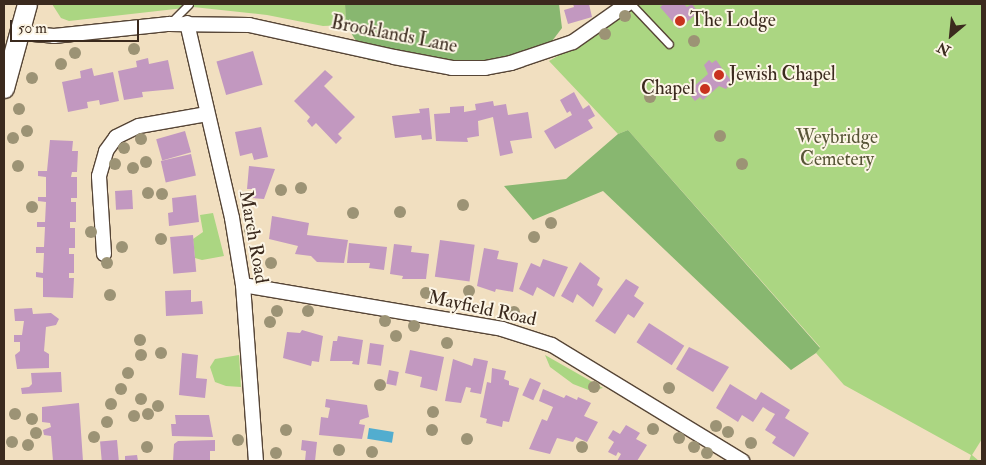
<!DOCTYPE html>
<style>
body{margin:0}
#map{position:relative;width:986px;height:465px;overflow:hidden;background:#f1dfc0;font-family:"IM FELL Double Pica",serif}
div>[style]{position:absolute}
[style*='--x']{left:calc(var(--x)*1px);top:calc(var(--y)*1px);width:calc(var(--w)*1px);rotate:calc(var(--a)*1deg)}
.green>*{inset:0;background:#abd682}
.forest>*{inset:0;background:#88b770}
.water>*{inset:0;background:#52adcf;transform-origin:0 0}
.building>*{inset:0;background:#c298c0;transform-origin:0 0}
.roads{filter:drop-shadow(1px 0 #564536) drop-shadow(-1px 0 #564536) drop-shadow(0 1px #564536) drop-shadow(0 -1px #564536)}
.lane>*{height:7px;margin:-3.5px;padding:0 3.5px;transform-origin:3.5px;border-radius:3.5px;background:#fff}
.street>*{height:14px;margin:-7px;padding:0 7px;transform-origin:7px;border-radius:7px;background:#fff}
.secondary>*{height:19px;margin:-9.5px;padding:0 9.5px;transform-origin:9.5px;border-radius:9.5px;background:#fff}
.trees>*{width:12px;height:12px;margin:-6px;border-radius:50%;background:#9c9375}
.dots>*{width:14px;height:14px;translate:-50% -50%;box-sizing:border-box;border:2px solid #fcf5e5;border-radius:50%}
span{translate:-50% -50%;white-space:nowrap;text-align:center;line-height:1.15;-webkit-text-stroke:4px #fcf5e5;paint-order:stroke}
.poi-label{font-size:19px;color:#3b2a1e}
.left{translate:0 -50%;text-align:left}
.right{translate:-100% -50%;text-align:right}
.street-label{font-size:19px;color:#3b2a1e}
.park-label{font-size:19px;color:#575537}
.frame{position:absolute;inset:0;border:5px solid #3b2a1e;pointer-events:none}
.north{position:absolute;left:926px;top:10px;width:50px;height:50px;-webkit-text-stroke:4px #fcf5e5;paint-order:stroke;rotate:208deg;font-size:14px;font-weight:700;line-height:20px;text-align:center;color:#3b2a1e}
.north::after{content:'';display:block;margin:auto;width:18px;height:22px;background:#3b2a1e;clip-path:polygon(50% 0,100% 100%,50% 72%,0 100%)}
.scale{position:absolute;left:10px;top:20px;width:129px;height:22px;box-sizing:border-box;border:2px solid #3b2a1e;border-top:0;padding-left:6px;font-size:15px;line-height:18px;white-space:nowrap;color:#3b2a1e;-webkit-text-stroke:4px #fcf5e5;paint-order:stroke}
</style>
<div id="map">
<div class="green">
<i style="clip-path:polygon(52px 4px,345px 4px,346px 25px,323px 26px,267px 15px,193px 7px,69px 21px,61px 18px)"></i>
<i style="clip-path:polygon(634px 4px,982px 4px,982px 439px,972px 455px,979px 461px,969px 461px,971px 455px,844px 385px,816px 353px,820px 347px,628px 130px,618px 134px,549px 61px,588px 39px)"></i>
<i style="clip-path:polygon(213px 213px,224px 256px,202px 260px,195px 258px,193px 239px,203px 232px,200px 215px)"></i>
<i style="clip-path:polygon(239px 355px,241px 387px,226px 386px,215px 382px,210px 367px,215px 359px)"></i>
<i style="clip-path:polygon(545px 355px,603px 388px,591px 391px,573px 384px,550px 367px)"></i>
</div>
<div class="forest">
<i style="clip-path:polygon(345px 4px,559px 4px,562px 28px,536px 62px,453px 74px,368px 60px,346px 25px)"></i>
<i style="clip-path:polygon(628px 130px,820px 348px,816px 353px,791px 370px,603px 191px,533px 220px,504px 186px,566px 179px,618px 134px)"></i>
</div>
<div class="water">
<i style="left:369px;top:428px;width:25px;height:11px;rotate:9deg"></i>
</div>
<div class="building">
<i style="clip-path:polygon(573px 4px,589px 4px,592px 17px,568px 24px,564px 10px,574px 7px)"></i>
<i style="clip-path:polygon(664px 4px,684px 4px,687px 7px,692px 4px,698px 12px,679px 29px,660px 7px)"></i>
<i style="left:253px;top:51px;width:35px;height:38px;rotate:74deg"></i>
<i style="clip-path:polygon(148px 58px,149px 64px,168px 60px,174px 89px,142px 92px,143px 97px,124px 100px,118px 71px,137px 67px,136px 61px)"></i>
<i style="clip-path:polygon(709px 60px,712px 63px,716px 60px,732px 82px,726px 89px,719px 86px,703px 100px,700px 97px,695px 101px,690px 95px,695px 91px,692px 88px,708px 74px,704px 65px)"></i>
<i style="clip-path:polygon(92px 68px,94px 76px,113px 72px,119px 101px,100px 105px,99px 100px,87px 102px,88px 108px,68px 112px,62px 82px,81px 78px,80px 71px)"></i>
<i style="clip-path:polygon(325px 70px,333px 77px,324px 86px,355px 117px,338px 134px,342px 138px,336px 144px,316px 123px,312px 127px,307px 121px,310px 117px,294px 101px)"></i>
<i style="clip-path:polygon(574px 92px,583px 109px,589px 105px,595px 116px,588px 120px,593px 128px,555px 149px,544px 131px,572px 115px,570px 111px,567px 113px,560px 100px)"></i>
<i style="clip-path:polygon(493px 101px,494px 106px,506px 104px,508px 115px,528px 112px,532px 138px,510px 141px,513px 153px,500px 156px,493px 117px,478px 121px,479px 136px,467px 138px,468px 142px,436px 141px,434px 114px,450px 113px,450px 107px,464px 106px,464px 112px,476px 110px,475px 104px)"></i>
<i style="clip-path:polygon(429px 108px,432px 139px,422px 140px,421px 135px,395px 138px,392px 116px,420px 113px,419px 109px)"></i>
<i style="clip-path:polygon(261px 127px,268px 157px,254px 160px,252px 153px,240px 156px,235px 132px)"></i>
<i style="left:185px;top:131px;width:22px;height:30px;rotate:74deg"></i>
<i style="clip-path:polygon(50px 140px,73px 141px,72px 151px,78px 151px,77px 172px,72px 172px,71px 177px,77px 177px,77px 198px,71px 198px,71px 202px,76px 202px,76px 222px,70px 222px,70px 228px,75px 228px,75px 248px,69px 248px,69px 254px,74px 254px,74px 273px,69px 273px,69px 278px,74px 278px,73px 298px,43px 297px,43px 278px,36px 277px,36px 272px,43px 273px,44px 253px,36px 253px,36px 247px,44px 247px,45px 227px,37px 227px,37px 222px,45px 222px,46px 202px,38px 201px,38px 197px,46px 197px,46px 177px,38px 176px,38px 171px,47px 171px)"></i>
<i style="left:191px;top:154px;width:22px;height:31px;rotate:77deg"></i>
<i style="clip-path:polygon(249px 166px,275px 169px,264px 199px,252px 198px,253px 189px,247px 189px)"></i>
<i style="left:132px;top:190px;width:19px;height:17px;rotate:87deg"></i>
<i style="clip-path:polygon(196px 195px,199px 222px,169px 226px,168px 213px,173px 212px,172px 198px)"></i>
<i style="clip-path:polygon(272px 216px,309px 223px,307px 235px,348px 240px,344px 263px,317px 262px,311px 256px,295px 254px,298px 246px,269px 239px)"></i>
<i style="left:193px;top:235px;width:37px;height:23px;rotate:85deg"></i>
<i style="left:440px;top:240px;width:35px;height:37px;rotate:8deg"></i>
<i style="clip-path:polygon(349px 243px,387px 247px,384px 270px,369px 268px,370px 263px,347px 263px)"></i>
<i style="clip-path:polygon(394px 244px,412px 246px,411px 252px,429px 254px,426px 279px,402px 279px,403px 276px,390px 274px)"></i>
<i style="clip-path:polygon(484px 248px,499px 251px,497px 259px,518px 263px,513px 292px,496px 289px,495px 292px,477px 286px)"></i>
<i style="clip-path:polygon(543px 259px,568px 267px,554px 297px,537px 287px,533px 296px,519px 289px,531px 263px,540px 267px)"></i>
<i style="clip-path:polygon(580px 262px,600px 278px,597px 285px,603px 289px,593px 307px,577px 294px,573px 303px,561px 296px)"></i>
<i style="clip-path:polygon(626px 279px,639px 287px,634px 296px,644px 303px,634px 318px,628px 314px,615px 334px,595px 321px)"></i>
<i style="clip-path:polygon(191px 290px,191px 302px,202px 301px,203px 314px,166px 316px,165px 291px)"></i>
<i style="clip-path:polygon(32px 308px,33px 314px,51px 313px,59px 319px,56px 325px,46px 327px,44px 351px,49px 354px,49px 368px,17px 369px,15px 355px,20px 351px,20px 342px,14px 342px,14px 335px,22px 335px,24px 321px,15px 321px,14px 309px)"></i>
<i style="left:649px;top:323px;width:42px;height:23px;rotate:33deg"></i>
<i style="clip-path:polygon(302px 330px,323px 336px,319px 362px,312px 361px,311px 366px,283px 358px,287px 332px,300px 333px)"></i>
<i style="clip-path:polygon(338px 336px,363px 340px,359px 365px,352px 364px,353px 361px,330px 361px,333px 341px,337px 341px)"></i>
<i style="left:370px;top:343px;width:14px;height:21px;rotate:8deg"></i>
<i style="clip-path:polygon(689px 347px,729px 367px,713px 392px,676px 369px)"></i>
<i style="clip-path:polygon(410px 350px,444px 357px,437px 391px,420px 387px,422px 377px,405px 373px)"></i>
<i style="clip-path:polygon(182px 353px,198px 355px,196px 378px,207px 379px,205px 398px,179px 395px)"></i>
<i style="clip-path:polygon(474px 358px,488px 361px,481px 394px,470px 392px,471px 388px,466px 387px,461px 403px,445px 401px,453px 359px,472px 366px)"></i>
<i style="clip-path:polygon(492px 368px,506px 371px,504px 379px,509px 381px,509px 385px,519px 388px,509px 422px,503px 421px,502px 427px,486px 423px,487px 419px,480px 417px,487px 382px,491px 383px)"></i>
<i style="left:389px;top:370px;width:10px;height:14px;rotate:11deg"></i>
<i style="clip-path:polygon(61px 372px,62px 392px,22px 394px,21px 388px,29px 387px,32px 384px,31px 373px)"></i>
<i style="left:530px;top:378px;width:12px;height:19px;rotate:24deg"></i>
<i style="clip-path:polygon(730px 384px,756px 400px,761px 392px,790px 410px,785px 418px,809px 433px,794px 457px,772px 443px,776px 437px,765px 430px,775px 414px,769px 411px,763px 407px,753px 422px,742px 415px,738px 422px,716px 408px)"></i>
<i style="clip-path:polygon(543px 389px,564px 398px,566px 395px,577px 400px,578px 397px,591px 403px,584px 416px,598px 422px,587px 442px,576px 437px,573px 442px,557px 438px,550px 454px,529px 449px,542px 419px,547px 421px,553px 407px,539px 401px)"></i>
<i style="clip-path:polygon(326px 399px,367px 405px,369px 417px,360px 420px,359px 424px,365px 425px,362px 439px,319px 435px,321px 417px,328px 418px,330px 408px,325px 407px)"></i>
<i style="clip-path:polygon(79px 403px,83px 461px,53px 461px,51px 436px,44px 435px,43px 430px,51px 427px,50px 423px,42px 422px,42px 407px)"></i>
<i style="clip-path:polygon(175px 415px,209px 415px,213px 437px,172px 436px,171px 424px,176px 424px)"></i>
<i style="clip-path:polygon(626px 425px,640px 433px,636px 439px,647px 445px,637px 461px,617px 461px,621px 454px,618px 452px,616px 456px,608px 452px,614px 442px,608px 438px,613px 430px,620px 434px)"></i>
<i style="left:117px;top:440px;width:21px;height:17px;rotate:85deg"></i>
<i style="clip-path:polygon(215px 440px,215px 451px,210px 451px,210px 460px,173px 461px,174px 444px,178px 441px)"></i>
<i style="clip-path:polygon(302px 440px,317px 442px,315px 461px,305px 461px,306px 451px,301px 450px)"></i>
<i style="clip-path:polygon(137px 455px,138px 461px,125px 461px,125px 456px)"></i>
</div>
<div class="roads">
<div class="lane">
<i style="--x:631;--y:4;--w:55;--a:46.5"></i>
<i style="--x:169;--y:24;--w:28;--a:-45"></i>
</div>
<div class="street">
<i style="--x:187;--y:23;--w:200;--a:77"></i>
<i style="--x:232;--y:218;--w:68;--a:80.7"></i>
<i style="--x:243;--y:285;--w:176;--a:85.8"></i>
<i style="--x:21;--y:33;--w:33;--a:5"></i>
<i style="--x:54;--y:36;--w:116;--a:-6"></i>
<i style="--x:169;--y:24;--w:80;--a:0.7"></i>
<i style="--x:249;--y:25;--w:148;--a:12.4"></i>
<i style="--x:394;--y:57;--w:59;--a:10.7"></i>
<i style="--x:452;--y:68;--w:33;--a:0"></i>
<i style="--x:485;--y:68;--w:26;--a:-11"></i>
<i style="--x:511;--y:63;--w:65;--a:-18.7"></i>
<i style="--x:573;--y:42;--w:66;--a:-35.1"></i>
<i style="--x:104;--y:254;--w:78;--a:-93.7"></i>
<i style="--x:99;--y:176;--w:26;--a:-74"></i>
<i style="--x:106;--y:151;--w:17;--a:-54"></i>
<i style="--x:116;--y:137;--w:25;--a:-26"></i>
<i style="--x:139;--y:126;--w:69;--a:-10"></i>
<i style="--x:243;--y:285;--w:263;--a:9.6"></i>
<i style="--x:502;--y:329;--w:52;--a:17.7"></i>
<i style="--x:552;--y:345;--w:223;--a:31.4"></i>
</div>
<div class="secondary">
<i style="--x:4;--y:88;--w:87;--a:-74.7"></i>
</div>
</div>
<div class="trees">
<i style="left:625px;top:16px"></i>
<i style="left:605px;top:34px"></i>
<i style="left:694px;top:41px"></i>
<i style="left:134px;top:49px"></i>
<i style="left:75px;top:53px"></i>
<i style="left:61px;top:64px"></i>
<i style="left:32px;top:78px"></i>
<i style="left:650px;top:97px"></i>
<i style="left:19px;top:109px"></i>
<i style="left:27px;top:131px"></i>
<i style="left:720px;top:136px"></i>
<i style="left:13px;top:138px"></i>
<i style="left:141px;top:139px"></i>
<i style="left:124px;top:148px"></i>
<i style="left:146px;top:162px"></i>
<i style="left:115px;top:164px"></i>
<i style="left:742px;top:164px"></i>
<i style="left:18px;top:166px"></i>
<i style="left:133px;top:168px"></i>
<i style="left:301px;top:188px"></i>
<i style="left:281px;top:190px"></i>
<i style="left:148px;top:193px"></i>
<i style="left:162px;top:194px"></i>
<i style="left:463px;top:205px"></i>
<i style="left:32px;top:207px"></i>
<i style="left:400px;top:212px"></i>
<i style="left:353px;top:213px"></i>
<i style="left:551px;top:223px"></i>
<i style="left:250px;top:230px"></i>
<i style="left:91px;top:232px"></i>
<i style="left:534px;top:237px"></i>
<i style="left:161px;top:239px"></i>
<i style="left:122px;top:247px"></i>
<i style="left:107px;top:263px"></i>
<i style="left:271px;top:263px"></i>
<i style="left:469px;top:291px"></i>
<i style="left:426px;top:293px"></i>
<i style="left:110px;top:295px"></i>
<i style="left:277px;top:311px"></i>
<i style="left:308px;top:311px"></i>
<i style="left:514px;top:312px"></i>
<i style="left:385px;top:321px"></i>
<i style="left:270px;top:322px"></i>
<i style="left:414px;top:326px"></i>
<i style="left:396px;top:336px"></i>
<i style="left:140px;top:340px"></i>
<i style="left:447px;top:343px"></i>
<i style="left:161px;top:353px"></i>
<i style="left:141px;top:355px"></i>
<i style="left:128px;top:373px"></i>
<i style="left:380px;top:385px"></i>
<i style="left:594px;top:387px"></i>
<i style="left:669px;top:388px"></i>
<i style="left:121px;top:389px"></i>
<i style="left:141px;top:399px"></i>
<i style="left:111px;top:404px"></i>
<i style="left:158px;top:406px"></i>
<i style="left:433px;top:412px"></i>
<i style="left:15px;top:414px"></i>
<i style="left:148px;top:414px"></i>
<i style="left:134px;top:416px"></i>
<i style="left:32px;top:419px"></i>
<i style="left:107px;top:422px"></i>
<i style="left:716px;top:426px"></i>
<i style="left:653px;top:429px"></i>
<i style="left:286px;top:430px"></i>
<i style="left:432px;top:430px"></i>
<i style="left:728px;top:432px"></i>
<i style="left:36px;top:433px"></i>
<i style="left:94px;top:437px"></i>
<i style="left:679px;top:438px"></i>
<i style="left:467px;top:439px"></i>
<i style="left:238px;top:440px"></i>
<i style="left:12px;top:442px"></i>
<i style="left:751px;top:443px"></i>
<i style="left:28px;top:445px"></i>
<i style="left:147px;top:447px"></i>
<i style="left:582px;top:447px"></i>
<i style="left:694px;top:447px"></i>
<i style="left:339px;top:450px"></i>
<i style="left:372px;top:452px"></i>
<i style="left:276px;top:453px"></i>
<i style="left:707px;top:453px"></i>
</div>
<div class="dots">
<i style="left:680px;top:21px;background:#c8321e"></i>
<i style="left:719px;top:75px;background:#c8321e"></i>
<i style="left:705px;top:89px;background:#c8321e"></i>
</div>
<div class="poi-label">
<span class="left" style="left:690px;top:21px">The Lodge</span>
<span class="left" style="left:729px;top:75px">Jewish Chapel</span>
<span class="right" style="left:695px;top:89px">Chapel</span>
</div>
<div class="street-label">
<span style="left:394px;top:35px;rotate:11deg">Brooklands Lane</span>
<span style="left:253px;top:237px;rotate:80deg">March Road</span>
<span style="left:482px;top:309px;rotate:12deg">Mayfield Road</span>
</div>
<div class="park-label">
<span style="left:837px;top:149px">Weybridge<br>Cemetery</span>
</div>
<div class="frame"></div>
<div class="north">N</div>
<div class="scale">50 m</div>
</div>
